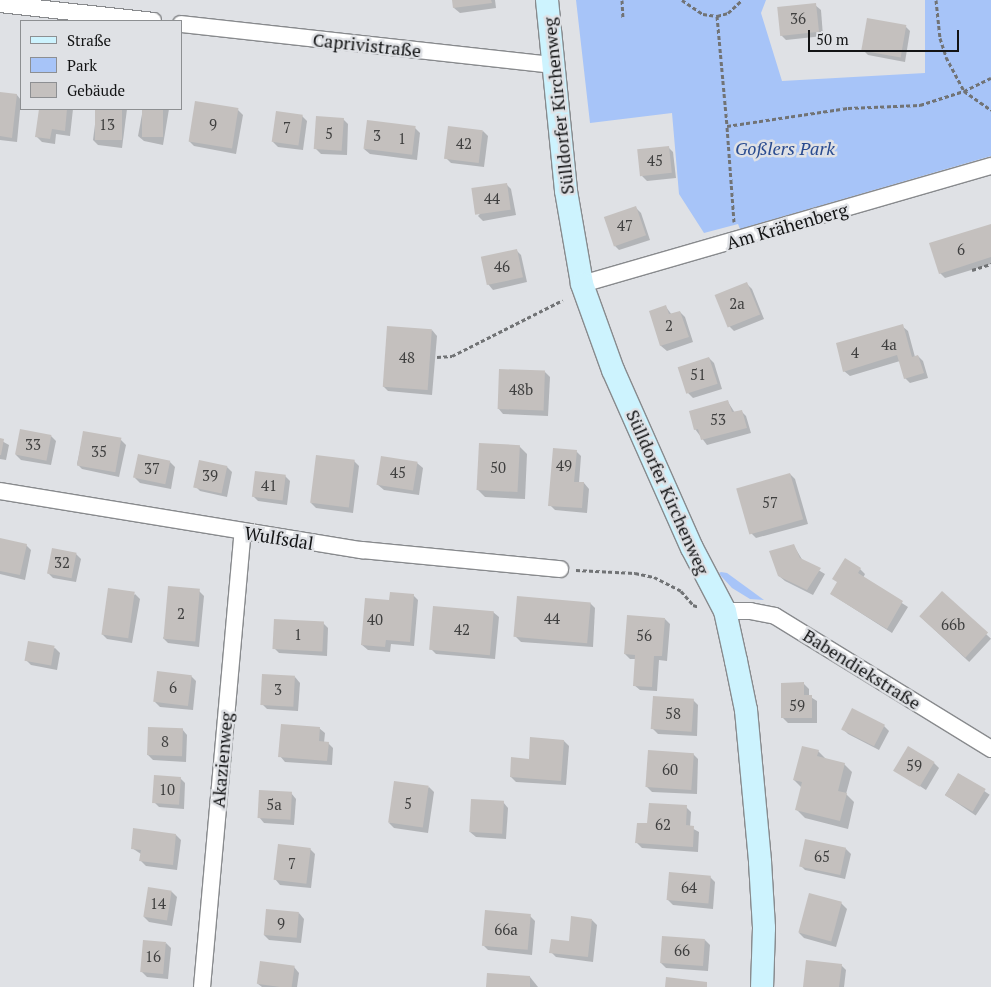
<!DOCTYPE html>
<meta charset="utf-8">
<style>
body{margin:0}
#map{position:relative;width:991px;height:987px;overflow:hidden;background:#dfe1e5;font-family:"PT Serif",serif}
div>[style]{position:absolute}
[style*='--x']{left:calc(var(--x)*1px);top:calc(var(--y)*1px);width:calc(var(--w)*1px);rotate:calc(var(--a)*1deg)}
.green>*{inset:0;background:#a7c4f8}
.shadow>*{inset:0;background:#0003;transform-origin:0 0}
.building>*{inset:0;background:#c4c0be;transform-origin:0 0}
.path>*{height:3px;margin-top:-1.5px;transform-origin:0;background:repeating-linear-gradient(90deg,#717375 0 4px,transparent 0 6.5px)}
.roads{filter:drop-shadow(1px 0 #888a8d) drop-shadow(-1px 0 #888a8d) drop-shadow(0 1px #888a8d) drop-shadow(0 -1px #888a8d)}
.street>*{height:16px;margin:-8px;padding:0 8px;transform-origin:8px;border-radius:8px;background:#fff}
.secondary>*{height:22px;margin:-11px;padding:0 11px;transform-origin:11px;border-radius:11px;background:#cdf3fe}
span{translate:-50% -50%;white-space:nowrap;text-align:center;line-height:1.15;-webkit-text-stroke:5px #dfe1e5;paint-order:stroke}
.number-label{font-size:15px;color:#3f3f3f}
.number-label span{-webkit-text-stroke-width:0}
.street-label{font-size:18px;color:#131415}
.park-label{font-size:18px;color:#294b8f;font-style:italic}
.legend{position:absolute;left:20px;top:20px;width:162px;height:90px;box-sizing:border-box;background:#dfe1e5;border:1px solid #8d8f92;margin:0;padding:6px 9px;list-style:none;font-size:15px;color:#131415}
.legend li{display:flex;align-items:center;gap:10px;height:25px}
.legend b{width:25px;border:1px solid #8d8f92}
.scale{position:absolute;left:808px;top:30px;width:151px;height:22px;box-sizing:border-box;border:2px solid #131415;border-top:0;padding-left:6px;font-size:15px;line-height:18px;white-space:nowrap;color:#131415;-webkit-text-stroke:4px #dfe1e5;paint-order:stroke}
</style>
<div id="map">
<div class="green">
<i style="clip-path:polygon(576px 0,766px 0,761px 13px,782px 81px,925px 73px,925px 0,991px 0,991px 156px,740px 229px,738px 224px,704px 233px,679px 194px,672px 113px,590px 123px)"></i>
<i style="clip-path:polygon(721px 572px,727px 573px,764px 600px,750px 599px,732px 588px,721px 576px,719px 573px)"></i>
</div>
<div class="shadow">
<i style="clip-path:polygon(453px 0,495px 0,496px 8px,460px 13px,454px 8px)"></i>
<i style="clip-path:polygon(815px 5px,821px 10px,823px 36px,786px 40px,781px 35px)"></i>
<i style="clip-path:polygon(905px 26px,910px 31px,905px 62px,868px 55px,863px 50px)"></i>
<i style="clip-path:polygon(0 94px,17px 95px,21px 100px,17px 142px,0 140px)"></i>
<i style="clip-path:polygon(40px 109px,73px 109px,70px 136px,56px 134px,55px 144px,42px 142px,37px 137px)"></i>
<i style="clip-path:polygon(97px 109px,127px 109px,122px 148px,98px 145px,93px 140px)"></i>
<i style="clip-path:polygon(143px 109px,169px 109px,163px 145px,144px 141px,138px 136px)"></i>
<i style="clip-path:polygon(238px 110px,243px 115px,236px 154px,194px 146px,189px 141px)"></i>
<i style="clip-path:polygon(302px 116px,307px 121px,303px 150px,278px 147px,273px 142px)"></i>
<i style="clip-path:polygon(343px 119px,348px 124px,347px 155px,321px 154px,316px 149px)"></i>
<i style="clip-path:polygon(415px 128px,420px 133px,417px 160px,370px 154px,364px 149px)"></i>
<i style="clip-path:polygon(483px 131px,488px 136px,484px 167px,451px 163px,446px 158px)"></i>
<i style="clip-path:polygon(668px 147px,673px 152px,676px 178px,647px 181px,642px 176px)"></i>
<i style="clip-path:polygon(506px 184px,511px 189px,516px 215px,483px 221px,478px 216px)"></i>
<i style="clip-path:polygon(636px 208px,641px 213px,650px 240px,619px 250px,614px 245px)"></i>
<i style="clip-path:polygon(991px 225px,991px 264px,945px 278px,940px 273px)"></i>
<i style="clip-path:polygon(516px 250px,521px 255px,527px 282px,493px 290px,488px 284px)"></i>
<i style="clip-path:polygon(747px 284px,752px 289px,764px 319px,734px 331px,729px 326px,717px 296px)"></i>
<i style="clip-path:polygon(666px 307px,672px 315px,680px 312px,685px 317px,693px 342px,667px 351px,661px 346px,651px 312px)"></i>
<i style="clip-path:polygon(902px 326px,908px 331px,915px 357px,918px 356px,923px 361px,928px 378px,910px 383px,905px 378px,900px 361px,850px 376px,844px 371px)"></i>
<i style="clip-path:polygon(432px 330px,437px 336px,432px 395px,388px 391px,383px 386px)"></i>
<i style="clip-path:polygon(709px 358px,714px 363px,722px 389px,693px 398px,688px 393px)"></i>
<i style="clip-path:polygon(545px 372px,550px 377px,548px 416px,503px 414px,498px 408px)"></i>
<i style="clip-path:polygon(728px 402px,735px 413px,741px 411px,746px 416px,751px 433px,707px 445px,695px 429px)"></i>
<i style="clip-path:polygon(21px 431px,51px 436px,56px 441px,51px 465px,21px 460px,16px 455px)"></i>
<i style="clip-path:polygon(84px 432px,121px 440px,126px 445px,119px 477px,82px 469px,77px 464px)"></i>
<i style="clip-path:polygon(0 440px,9px 445px,6px 460px,0 459px)"></i>
<i style="clip-path:polygon(519px 446px,527px 454px,525px 499px,485px 497px,477px 489px)"></i>
<i style="clip-path:polygon(576px 451px,581px 456px,579px 483px,584px 483px,589px 489px,587px 513px,555px 510px,550px 505px)"></i>
<i style="clip-path:polygon(200px 461px,227px 467px,232px 472px,227px 497px,200px 491px,195px 486px)"></i>
<i style="clip-path:polygon(354px 461px,359px 466px,353px 513px,316px 508px,311px 503px)"></i>
<i style="clip-path:polygon(170px 462px,175px 467px,171px 489px,140px 483px,135px 478px)"></i>
<i style="clip-path:polygon(417px 463px,423px 468px,419px 495px,384px 490px,378px 485px)"></i>
<i style="clip-path:polygon(790px 474px,795px 479px,808px 524px,756px 538px,751px 533px)"></i>
<i style="clip-path:polygon(285px 476px,290px 481px,287px 505px,258px 501px,253px 496px)"></i>
<i style="clip-path:polygon(0 543px,26px 545px,31px 550px,25px 580px,0 574px)"></i>
<i style="clip-path:polygon(794px 546px,803px 561px,825px 574px,813px 595px,785px 581px,779px 576px)"></i>
<i style="clip-path:polygon(76px 554px,81px 559px,76px 582px,53px 578px,48px 573px)"></i>
<i style="clip-path:polygon(860px 569px,865px 574px,863px 578px,908px 607px,892px 633px,831px 594px)"></i>
<i style="clip-path:polygon(199px 591px,204px 596px,199px 647px,168px 643px,163px 638px)"></i>
<i style="left:942px;top:593px;width:67px;height:32px;rotate:43deg"></i>
<i style="clip-path:polygon(135px 594px,140px 599px,132px 643px,107px 639px,102px 634px)"></i>
<i style="clip-path:polygon(413px 595px,418px 600px,414px 646px,391px 644px,390px 652px,368px 650px,362px 645px,391px 602px)"></i>
<i style="clip-path:polygon(590px 603px,595px 608px,593px 647px,521px 642px,515px 636px)"></i>
<i style="clip-path:polygon(493px 612px,499px 617px,495px 659px,436px 654px,431px 649px)"></i>
<i style="clip-path:polygon(665px 619px,670px 624px,667px 661px,659px 660px,657px 691px,640px 690px,634px 685px,636px 659px,630px 659px,625px 654px)"></i>
<i style="clip-path:polygon(323px 623px,328px 628px,327px 656px,279px 653px,274px 648px)"></i>
<i style="clip-path:polygon(55px 648px,60px 653px,57px 670px,31px 665px,26px 660px)"></i>
<i style="clip-path:polygon(191px 676px,196px 681px,193px 710px,160px 707px,155px 702px)"></i>
<i style="clip-path:polygon(295px 677px,300px 683px,298px 711px,267px 709px,262px 704px)"></i>
<i style="clip-path:polygon(804px 684px,809px 689px,809px 696px,817px 701px,817px 723px,788px 723px,783px 718px)"></i>
<i style="clip-path:polygon(693px 700px,698px 705px,697px 736px,658px 734px,653px 729px)"></i>
<i style="clip-path:polygon(884px 726px,889px 731px,879px 750px,848px 734px,843px 729px)"></i>
<i style="clip-path:polygon(319px 728px,325px 733px,324px 743px,328px 743px,333px 748px,332px 765px,285px 762px,280px 756px)"></i>
<i style="clip-path:polygon(182px 729px,187px 735px,186px 762px,153px 760px,148px 755px)"></i>
<i style="clip-path:polygon(564px 741px,569px 746px,566px 785px,516px 782px,511px 777px,530px 760px)"></i>
<i style="clip-path:polygon(818px 751px,826px 759px,844px 764px,852px 772px,846px 794px,854px 802px,848px 829px,805px 818px,797px 810px,802px 788px,794px 780px)"></i>
<i style="clip-path:polygon(693px 754px,698px 759px,697px 794px,652px 792px,647px 787px)"></i>
<i style="clip-path:polygon(934px 763px,939px 768px,926px 790px,895px 770px)"></i>
<i style="left:959px;top:774px;width:37px;height:25px;rotate:34deg"></i>
<i style="clip-path:polygon(180px 778px,185px 783px,184px 809px,159px 807px,154px 802px)"></i>
<i style="clip-path:polygon(429px 787px,434px 792px,428px 833px,394px 828px,389px 823px)"></i>
<i style="clip-path:polygon(291px 793px,296px 799px,294px 825px,264px 823px,259px 817px)"></i>
<i style="clip-path:polygon(503px 802px,508px 808px,506px 839px,476px 837px,470px 832px)"></i>
<i style="clip-path:polygon(686px 807px,691px 812px,690px 827px,699px 832px,698px 852px,642px 848px,637px 843px,648px 825px)"></i>
<i style="clip-path:polygon(176px 835px,181px 840px,177px 870px,146px 866px,141px 861px,141px 854px,132px 848px)"></i>
<i style="clip-path:polygon(310px 849px,315px 854px,311px 888px,280px 885px,275px 879px)"></i>
<i style="clip-path:polygon(846px 849px,851px 854px,845px 879px,805px 870px,800px 865px)"></i>
<i style="clip-path:polygon(710px 877px,715px 882px,713px 909px,673px 905px,668px 900px)"></i>
<i style="clip-path:polygon(149px 888px,172px 892px,177px 897px,172px 926px,149px 922px,144px 917px)"></i>
<i style="clip-path:polygon(841px 903px,847px 909px,836px 947px,804px 938px,799px 933px)"></i>
<i style="clip-path:polygon(299px 913px,304px 919px,301px 943px,269px 940px,264px 935px)"></i>
<i style="clip-path:polygon(530px 916px,535px 921px,532px 955px,488px 950px,483px 945px)"></i>
<i style="clip-path:polygon(592px 920px,597px 925px,593px 962px,556px 957px,551px 952px,570px 943px)"></i>
<i style="clip-path:polygon(705px 940px,710px 945px,708px 971px,666px 968px,661px 963px)"></i>
<i style="clip-path:polygon(166px 943px,171px 948px,168px 979px,147px 977px,142px 972px)"></i>
<i style="clip-path:polygon(841px 965px,846px 970px,844px 987px,805px 987px)"></i>
<i style="clip-path:polygon(294px 967px,299px 973px,297px 987px,262px 987px,258px 984px)"></i>
<i style="clip-path:polygon(530px 977px,538px 987px,488px 987px)"></i>
</div>
<div class="building">
<i style="clip-path:polygon(452px 0,491px 0,492px 3px,453px 8px)"></i>
<i style="left:816px;top:3px;width:29px;height:39px;rotate:84deg"></i>
<i style="left:867px;top:18px;width:40px;height:33px;rotate:10deg"></i>
<i style="clip-path:polygon(0 92px,17px 94px,12px 138px,0 136px)"></i>
<i style="left:195px;top:101px;width:44px;height:41px;rotate:9deg"></i>
<i style="clip-path:polygon(39px 109px,67px 109px,65px 131px,52px 129px,50px 139px,35px 137px)"></i>
<i style="left:95px;top:109px;width:27px;height:31px"></i>
<i style="left:142px;top:109px;width:21px;height:28px"></i>
<i style="left:276px;top:111px;width:27px;height:31px;rotate:8deg"></i>
<i style="left:316px;top:116px;width:28px;height:33px;rotate:4deg"></i>
<i style="left:367px;top:120px;width:49px;height:29px;rotate:7deg"></i>
<i style="left:448px;top:126px;width:35px;height:33px;rotate:7deg"></i>
<i style="left:669px;top:146px;width:27px;height:32px;rotate:84deg"></i>
<i style="left:507px;top:183px;width:27px;height:36px;rotate:82deg"></i>
<i style="left:636px;top:206px;width:31px;height:34px;rotate:71deg"></i>
<i style="clip-path:polygon(991px 224px,991px 257px,939px 274px,929px 243px)"></i>
<i style="left:517px;top:249px;width:29px;height:37px;rotate:78deg"></i>
<i style="left:747px;top:282px;width:35px;height:35px;rotate:68deg"></i>
<i style="clip-path:polygon(666px 305px,669px 314px,680px 311px,689px 337px,660px 346px,649px 311px)"></i>
<i style="clip-path:polygon(903px 324px,912px 357px,918px 355px,924px 373px,904px 379px,897px 355px,843px 372px,836px 343px)"></i>
<i style="left:387px;top:326px;width:45px;height:61px;rotate:4deg"></i>
<i style="left:709px;top:357px;width:28px;height:33px;rotate:72deg"></i>
<i style="left:499px;top:369px;width:46px;height:40px;rotate:2deg"></i>
<i style="clip-path:polygon(728px 400px,732px 412px,742px 410px,747px 428px,701px 440px,698px 429px,694px 430px,689px 411px)"></i>
<i style="left:20px;top:429px;width:32px;height:26px;rotate:11deg"></i>
<i style="left:83px;top:431px;width:39px;height:35px;rotate:10deg"></i>
<i style="clip-path:polygon(0 438px,4px 439px,1px 455px,0 455px)"></i>
<i style="left:479px;top:443px;width:41px;height:47px;rotate:3deg"></i>
<i style="clip-path:polygon(553px 448px,577px 450px,574px 482px,584px 482px,582px 508px,548px 506px)"></i>
<i style="left:138px;top:454px;width:33px;height:24px;rotate:12deg"></i>
<i style="left:316px;top:455px;width:39px;height:48px;rotate:7deg"></i>
<i style="left:381px;top:456px;width:37px;height:29px;rotate:9deg"></i>
<i style="left:199px;top:460px;width:29px;height:28px;rotate:12deg"></i>
<i style="left:255px;top:471px;width:31px;height:26px;rotate:7deg"></i>
<i style="left:790px;top:473px;width:48px;height:56px;rotate:74deg"></i>
<i style="clip-path:polygon(0 538px,27px 544px,20px 575px,0 571px)"></i>
<i style="clip-path:polygon(794px 544px,800px 558px,821px 568px,807px 590px,778px 576px,769px 551px)"></i>
<i style="left:52px;top:548px;width:25px;height:26px;rotate:11deg"></i>
<i style="clip-path:polygon(845px 558px,861px 568px,858px 573px,903px 601px,887px 629px,830px 594px,837px 582px,832px 579px)"></i>
<i style="left:168px;top:586px;width:32px;height:53px;rotate:5deg"></i>
<i style="left:108px;top:588px;width:27px;height:47px;rotate:8deg"></i>
<i style="left:942px;top:591px;width:62px;height:34px;rotate:42deg"></i>
<i style="clip-path:polygon(390px 592px,414px 594px,410px 642px,386px 640px,385px 647px,361px 645px,365px 598px,389px 600px)"></i>
<i style="left:517px;top:596px;width:74px;height:41px;rotate:5deg"></i>
<i style="left:433px;top:606px;width:61px;height:44px;rotate:5deg"></i>
<i style="clip-path:polygon(627px 615px,665px 618px,662px 656px,654px 656px,652px 687px,633px 686px,635px 655px,624px 654px)"></i>
<i style="left:274px;top:619px;width:50px;height:30px;rotate:3deg"></i>
<i style="left:28px;top:641px;width:27px;height:20px;rotate:10deg"></i>
<i style="left:157px;top:671px;width:35px;height:31px;rotate:7deg"></i>
<i style="left:262px;top:674px;width:33px;height:31px;rotate:3deg"></i>
<i style="clip-path:polygon(804px 682px,804px 695px,812px 695px,812px 718px,781px 718px,781px 683px)"></i>
<i style="left:653px;top:696px;width:41px;height:33px;rotate:4deg"></i>
<i style="left:852px;top:708px;width:37px;height:24px;rotate:27deg"></i>
<i style="clip-path:polygon(281px 724px,320px 727px,319px 741px,329px 742px,327px 761px,278px 757px)"></i>
<i style="left:148px;top:727px;width:35px;height:28px;rotate:2deg"></i>
<i style="clip-path:polygon(530px 737px,564px 740px,561px 781px,510px 777px,511px 757px,529px 759px)"></i>
<i style="clip-path:polygon(802px 746px,819px 750px,817px 756px,845px 763px,838px 791px,847px 793px,840px 821px,795px 810px,802px 782px,793px 780px)"></i>
<i style="left:908px;top:746px;width:31px;height:29px;rotate:31deg"></i>
<i style="left:648px;top:750px;width:46px;height:37px;rotate:4deg"></i>
<i style="left:958px;top:773px;width:32px;height:26px;rotate:30deg"></i>
<i style="left:154px;top:775px;width:27px;height:28px;rotate:4deg"></i>
<i style="left:394px;top:781px;width:35px;height:42px;rotate:8deg"></i>
<i style="left:259px;top:790px;width:33px;height:28px;rotate:3deg"></i>
<i style="left:471px;top:799px;width:33px;height:33px;rotate:3deg"></i>
<i style="clip-path:polygon(649px 803px,687px 805px,686px 825px,694px 826px,693px 847px,635px 843px,637px 823px,647px 823px)"></i>
<i style="clip-path:polygon(133px 828px,176px 834px,173px 865px,139px 861px,141px 850px,131px 849px)"></i>
<i style="left:805px;top:839px;width:42px;height:28px;rotate:12deg"></i>
<i style="left:278px;top:844px;width:33px;height:36px;rotate:7deg"></i>
<i style="left:669px;top:872px;width:42px;height:28px;rotate:5deg"></i>
<i style="left:148px;top:887px;width:24px;height:30px;rotate:9deg"></i>
<i style="left:809px;top:893px;width:34px;height:41px;rotate:15deg"></i>
<i style="left:266px;top:909px;width:33px;height:26px;rotate:5deg"></i>
<i style="left:485px;top:910px;width:46px;height:36px;rotate:5deg"></i>
<i style="clip-path:polygon(571px 916px,592px 919px,588px 957px,549px 953px,551px 939px,569px 941px)"></i>
<i style="left:662px;top:936px;width:43px;height:27px;rotate:4deg"></i>
<i style="left:143px;top:940px;width:23px;height:32px;rotate:5deg"></i>
<i style="clip-path:polygon(806px 960px,842px 964px,839px 987px,803px 987px)"></i>
<i style="left:260px;top:961px;width:35px;height:23px;rotate:8deg"></i>
<i style="clip-path:polygon(487px 973px,530px 976px,530px 987px,486px 987px)"></i>
<i style="clip-path:polygon(666px 977px,707px 982px,707px 987px,665px 987px)"></i>
</div>
<div class="path">
<i style="--x:622;--y:0;--w:19;--a:87"></i>
<i style="--x:682;--y:0;--w:25;--a:34"></i>
<i style="--x:703;--y:14;--w:14;--a:8"></i>
<i style="--x:717;--y:16;--w:11;--a:-15"></i>
<i style="--x:728;--y:13;--w:19;--a:-43"></i>
<i style="--x:936;--y:0;--w:38;--a:84"></i>
<i style="--x:940;--y:38;--w:20;--a:72"></i>
<i style="--x:946;--y:57;--w:38;--a:62"></i>
<i style="--x:964;--y:91;--w:33;--a:35"></i>
<i style="--x:717;--y:16;--w:110;--a:84.8"></i>
<i style="--x:734;--y:222;--w:96;--a:-94.2"></i>
<i style="--x:727;--y:126;--w:122;--a:-8.5"></i>
<i style="--x:848;--y:108;--w:72;--a:-2.4"></i>
<i style="--x:920;--y:105;--w:46;--a:-17.7"></i>
<i style="--x:964;--y:91;--w:30;--a:-26"></i>
<i style="--x:972;--y:270;--w:20;--a:-18"></i>
<i style="--x:437;--y:357;--w:15;--a:-4"></i>
<i style="--x:452;--y:356;--w:124;--a:-26.8"></i>
<i style="--x:576;--y:570;--w:59;--a:2.9"></i>
<i style="--x:635;--y:573;--w:19;--a:12"></i>
<i style="--x:654;--y:577;--w:30;--a:27"></i>
<i style="--x:681;--y:591;--w:18;--a:49"></i>
<i style="--x:693;--y:605;--w:6;--a:18"></i>
</div>
<div class="roads">
<div class="street">
<i style="--x:0;--y:4;--w:154;--a:6.3"></i>
<i style="--x:181;--y:24;--w:374;--a:6.3"></i>
<i style="--x:582;--y:284;--w:426;--a:-16.1"></i>
<i style="--x:0;--y:491;--w:367;--a:9.3"></i>
<i style="--x:362;--y:550;--w:199;--a:5.5"></i>
<i style="--x:725;--y:611;--w:25;--a:0"></i>
<i style="--x:750;--y:611;--w:25;--a:11"></i>
<i style="--x:775;--y:616;--w:254;--a:31.6"></i>
<i style="--x:202;--y:987;--w:457;--a:-84.9"></i>
</div>
<div class="secondary">
<i style="--x:547;--y:0;--w:192;--a:84.3"></i>
<i style="--x:566;--y:191;--w:94;--a:80.2"></i>
<i style="--x:582;--y:284;--w:91;--a:70.2"></i>
<i style="--x:613;--y:370;--w:195;--a:66.1"></i>
<i style="--x:692;--y:548;--w:71;--a:62.4"></i>
<i style="--x:725;--y:611;--w:51;--a:77.6"></i>
<i style="--x:736;--y:661;--w:50;--a:78.5"></i>
<i style="--x:746;--y:710;--w:153;--a:84.7"></i>
<i style="--x:760;--y:862;--w:66;--a:86.5"></i>
<i style="--x:764;--y:928;--w:59;--a:91.9"></i>
</div>
</div>
<div class="number-label">
<span style="left:798px;top:19px">36</span>
<span style="left:107px;top:125px">13</span>
<span style="left:213px;top:125px">9</span>
<span style="left:287px;top:128px">7</span>
<span style="left:329px;top:134px">5</span>
<span style="left:377px;top:136px">3</span>
<span style="left:402px;top:139px">1</span>
<span style="left:464px;top:144px">42</span>
<span style="left:655px;top:161px">45</span>
<span style="left:492px;top:199px">44</span>
<span style="left:625px;top:226px">47</span>
<span style="left:961px;top:250px">6</span>
<span style="left:502px;top:267px">46</span>
<span style="left:737px;top:304px">2a</span>
<span style="left:669px;top:326px">2</span>
<span style="left:889px;top:345px">4a</span>
<span style="left:855px;top:353px">4</span>
<span style="left:407px;top:358px">48</span>
<span style="left:698px;top:375px">51</span>
<span style="left:521px;top:390px">48b</span>
<span style="left:718px;top:420px">53</span>
<span style="left:33px;top:445px">33</span>
<span style="left:99px;top:452px">35</span>
<span style="left:564px;top:466px">49</span>
<span style="left:498px;top:468px">50</span>
<span style="left:152px;top:469px">37</span>
<span style="left:398px;top:473px">45</span>
<span style="left:210px;top:476px">39</span>
<span style="left:269px;top:486px">41</span>
<span style="left:770px;top:503px">57</span>
<span style="left:62px;top:563px">32</span>
<span style="left:181px;top:614px">2</span>
<span style="left:552px;top:619px">44</span>
<span style="left:375px;top:620px">40</span>
<span style="left:953px;top:625px">66b</span>
<span style="left:462px;top:630px">42</span>
<span style="left:298px;top:635px">1</span>
<span style="left:644px;top:636px">56</span>
<span style="left:173px;top:688px">6</span>
<span style="left:278px;top:690px">3</span>
<span style="left:797px;top:706px">59</span>
<span style="left:673px;top:714px">58</span>
<span style="left:165px;top:742px">8</span>
<span style="left:914px;top:766px">59</span>
<span style="left:670px;top:770px">60</span>
<span style="left:167px;top:790px">10</span>
<span style="left:408px;top:804px">5</span>
<span style="left:274px;top:805px">5a</span>
<span style="left:663px;top:825px">62</span>
<span style="left:822px;top:857px">65</span>
<span style="left:292px;top:864px">7</span>
<span style="left:689px;top:888px">64</span>
<span style="left:158px;top:904px">14</span>
<span style="left:281px;top:924px">9</span>
<span style="left:506px;top:930px">66a</span>
<span style="left:682px;top:951px">66</span>
<span style="left:153px;top:957px">16</span>
</div>
<div class="street-label">
<span style="left:367px;top:45px;rotate:6deg">Caprivistraße</span>
<span style="left:558px;top:106px;rotate:-96deg">Sülldorfer Kirchenweg</span>
<span style="left:787px;top:226px;rotate:-16deg">Am Krähenberg</span>
<span style="left:668px;top:492px;rotate:66deg">Sülldorfer Kirchenweg</span>
<span style="left:279px;top:538px;rotate:9deg">Wulfsdal</span>
<span style="left:862px;top:669px;rotate:32deg">Babendiekstraße</span>
<span style="left:222px;top:760px;rotate:-85deg">Akazienweg</span>
</div>
<div class="park-label">
<span style="left:785px;top:148px">Goßlers Park</span>
</div>
<ul class="legend">
<li><b style="height:6px;background:#cdf3fe"></b>Straße</li>
<li><b style="height:14px;background:#a7c4f8"></b>Park</li>
<li><b style="height:14px;background:#c4c0be"></b>Gebäude</li>
</ul>
<div class="scale">50 m</div>
</div>
